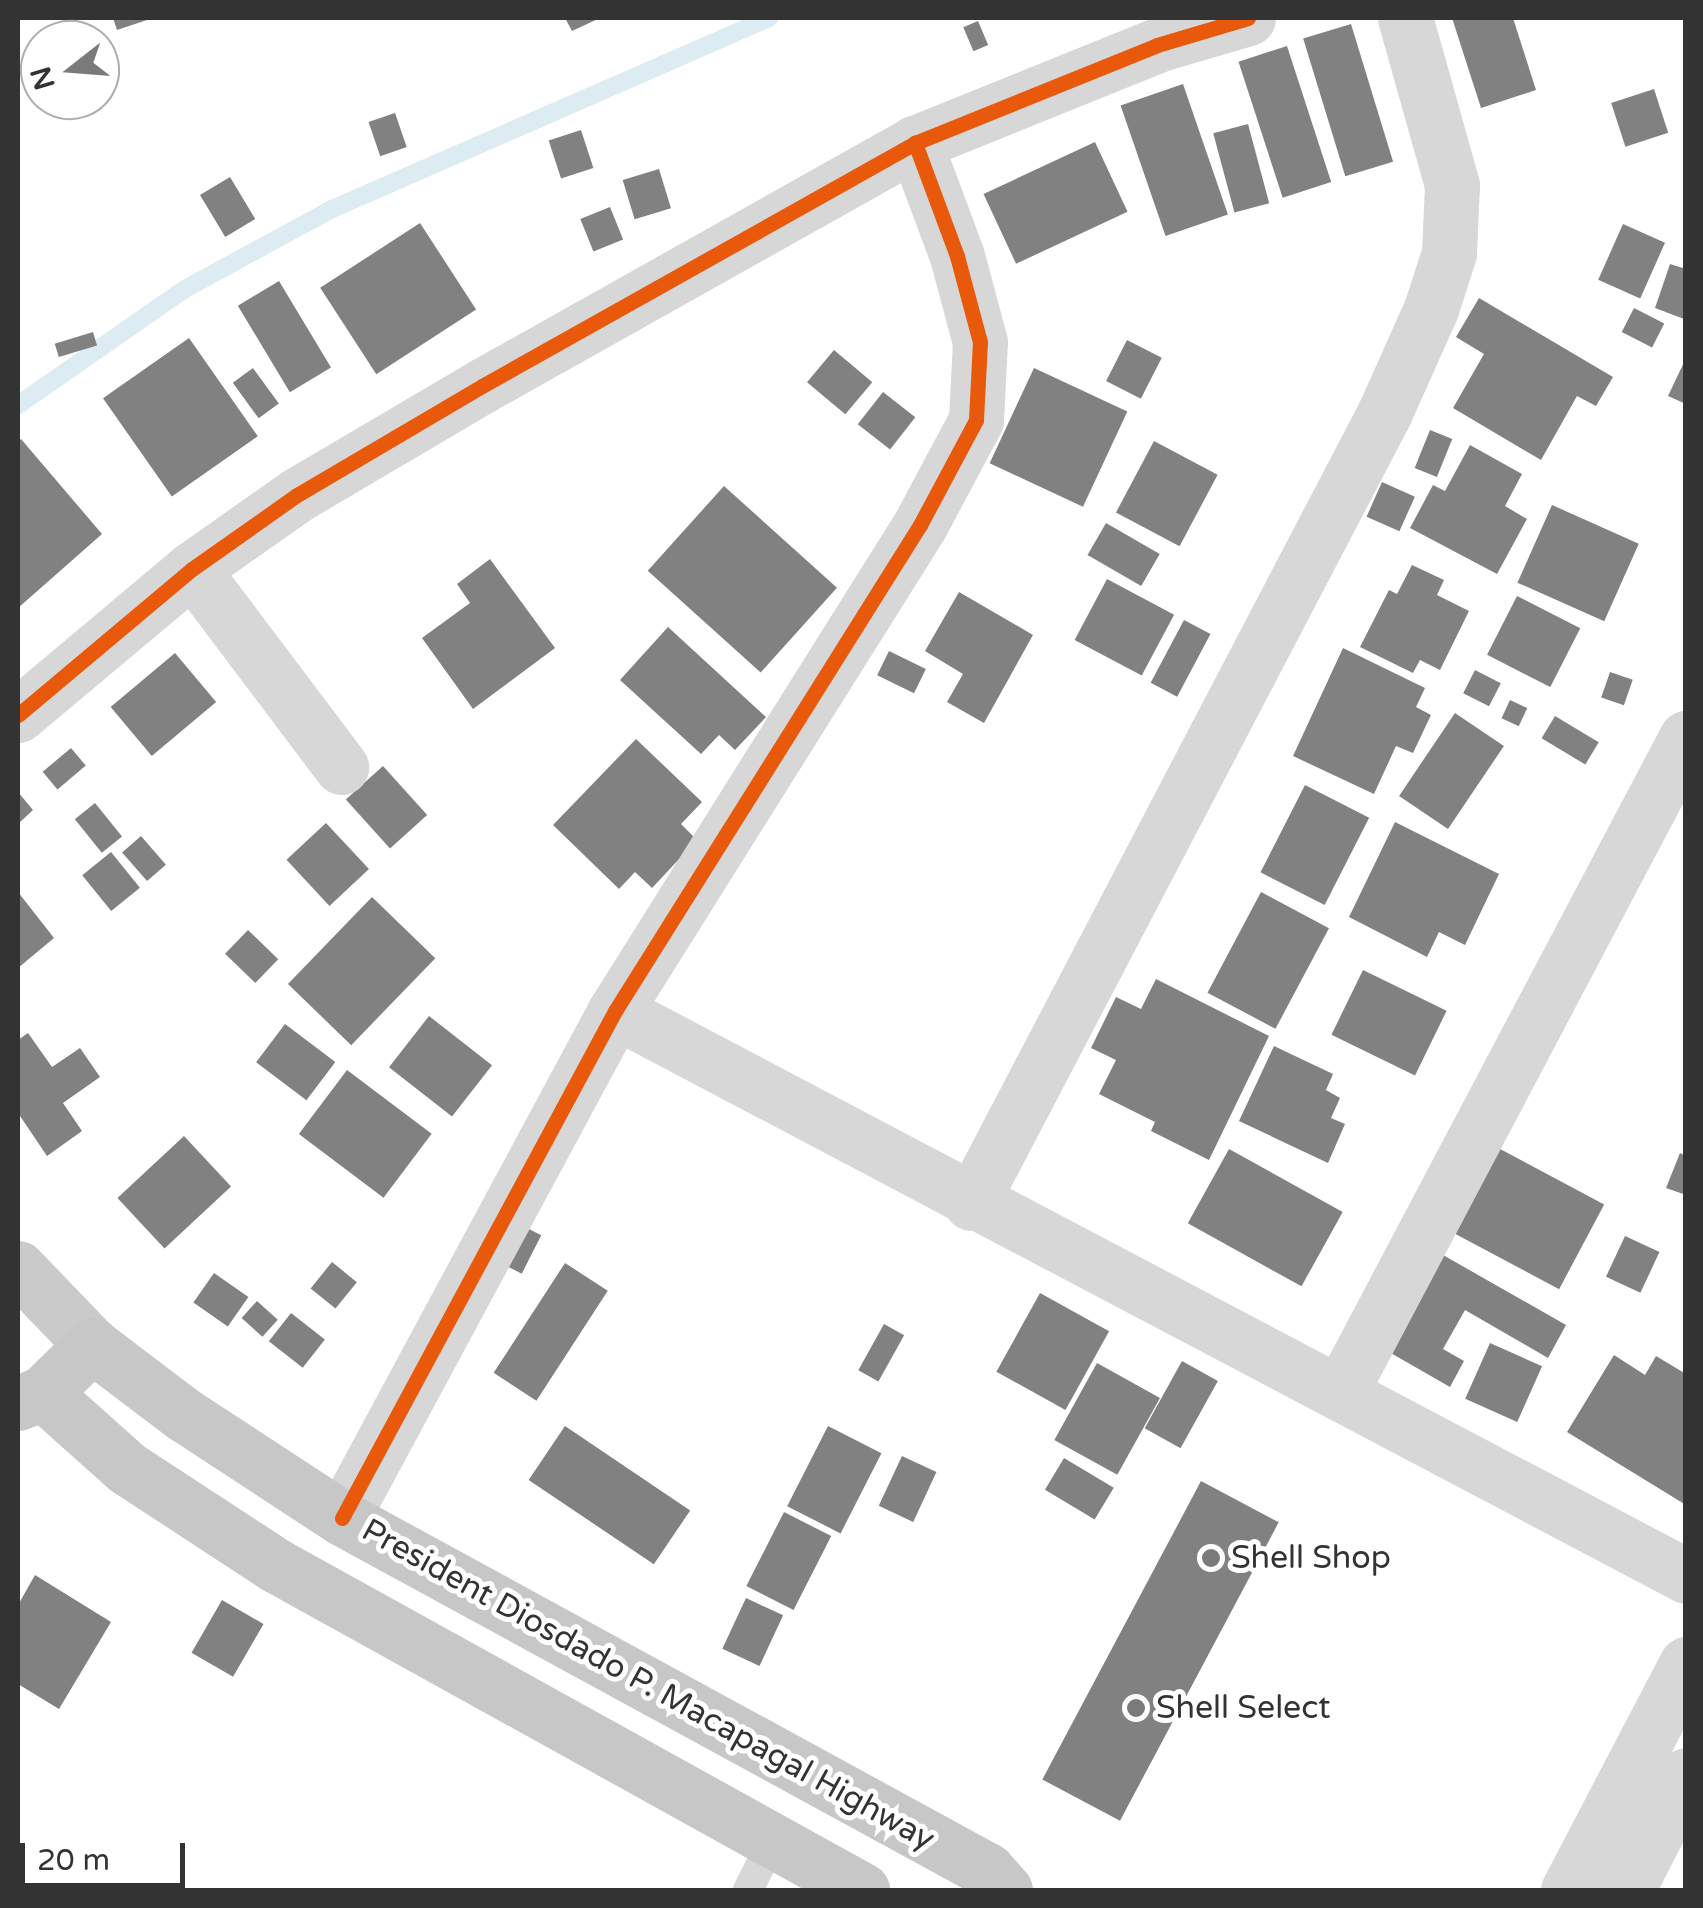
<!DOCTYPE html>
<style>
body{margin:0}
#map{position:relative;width:1703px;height:1908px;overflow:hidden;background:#fff;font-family:"Varela Round",sans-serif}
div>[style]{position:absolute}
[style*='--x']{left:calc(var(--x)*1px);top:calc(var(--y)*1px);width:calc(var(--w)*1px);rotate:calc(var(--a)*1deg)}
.stream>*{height:18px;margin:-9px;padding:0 9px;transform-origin:9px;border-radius:9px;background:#ddebf3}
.building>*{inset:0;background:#818181;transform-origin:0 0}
.service>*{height:30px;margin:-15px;padding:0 15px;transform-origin:15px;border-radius:15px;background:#d7d7d7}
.minor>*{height:55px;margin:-27.5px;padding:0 27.5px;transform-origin:27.5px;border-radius:27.5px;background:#d7d7d7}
.tertiary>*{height:55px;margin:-27.5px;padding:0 27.5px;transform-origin:27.5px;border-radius:27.5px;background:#d7d7d7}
.primary>*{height:55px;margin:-27.5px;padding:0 27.5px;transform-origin:27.5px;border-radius:27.5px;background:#cacaca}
.trunk>*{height:55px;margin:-27.5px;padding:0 27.5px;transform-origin:27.5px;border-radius:27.5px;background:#c7c7c7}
.cycleway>*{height:15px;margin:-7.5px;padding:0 7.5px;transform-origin:7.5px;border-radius:7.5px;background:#e8590c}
.dots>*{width:28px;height:28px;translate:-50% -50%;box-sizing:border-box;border:5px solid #fff;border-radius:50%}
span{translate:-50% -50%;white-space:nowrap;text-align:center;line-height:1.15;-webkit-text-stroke:10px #fff;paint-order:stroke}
.poi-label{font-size:32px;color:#333}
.left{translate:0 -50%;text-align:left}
.street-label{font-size:32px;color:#333}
.frame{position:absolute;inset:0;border:20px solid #333;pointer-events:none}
.north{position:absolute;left:20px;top:20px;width:100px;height:100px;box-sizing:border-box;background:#fff;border:2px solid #adadad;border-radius:50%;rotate:253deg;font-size:28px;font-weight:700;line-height:40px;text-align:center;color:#333}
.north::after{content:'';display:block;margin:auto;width:35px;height:45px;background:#7a7a7a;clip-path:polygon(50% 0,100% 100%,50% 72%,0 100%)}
.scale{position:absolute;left:20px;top:1843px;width:165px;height:45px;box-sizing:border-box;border:5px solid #333;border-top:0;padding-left:12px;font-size:30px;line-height:35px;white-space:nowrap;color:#333;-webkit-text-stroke:8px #fff;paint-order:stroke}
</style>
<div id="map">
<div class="stream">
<i style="--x:18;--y:405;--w:203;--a:-34.8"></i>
<i style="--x:185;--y:289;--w:167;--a:-28.6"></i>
<i style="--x:332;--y:209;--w:477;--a:-23.6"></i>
</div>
<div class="building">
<i style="clip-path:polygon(113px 18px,153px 18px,117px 30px)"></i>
<i style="clip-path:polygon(565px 18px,600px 18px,572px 31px)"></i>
<i style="clip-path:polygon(1452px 18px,1513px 18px,1536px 90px,1481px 108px)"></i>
<i style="left:978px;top:21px;width:26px;height:16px;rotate:67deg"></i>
<i style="left:1351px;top:24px;width:144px;height:50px;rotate:73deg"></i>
<i style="left:1287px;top:46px;width:143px;height:51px;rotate:72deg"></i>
<i style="left:1183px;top:84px;width:138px;height:66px;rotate:71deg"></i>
<i style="left:1654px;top:89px;width:46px;height:45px;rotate:72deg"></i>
<i style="left:395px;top:113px;width:36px;height:28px;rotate:71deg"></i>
<i style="left:1248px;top:124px;width:82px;height:36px;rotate:75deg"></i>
<i style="left:581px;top:130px;width:40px;height:34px;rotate:72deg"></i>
<i style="left:1095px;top:142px;width:77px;height:123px;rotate:65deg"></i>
<i style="left:659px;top:169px;width:41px;height:38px;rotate:73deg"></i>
<i style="left:230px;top:177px;width:49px;height:35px;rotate:59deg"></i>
<i style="left:610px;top:207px;width:35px;height:32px;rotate:68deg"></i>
<i style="left:420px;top:223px;width:103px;height:119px;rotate:57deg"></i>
<i style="left:1623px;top:224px;width:46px;height:61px;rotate:24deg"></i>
<i style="clip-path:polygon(1670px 264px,1686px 269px,1684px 319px,1655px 308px)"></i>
<i style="left:279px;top:281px;width:101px;height:48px;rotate:59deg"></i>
<i style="clip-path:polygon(1479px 298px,1613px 377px,1596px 406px,1577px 396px,1541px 460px,1453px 408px,1484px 354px,1456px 337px)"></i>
<i style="left:1634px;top:308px;width:34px;height:27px;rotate:27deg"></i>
<i style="left:93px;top:332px;width:14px;height:40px;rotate:73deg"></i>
<i style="left:189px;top:338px;width:120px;height:105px;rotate:55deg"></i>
<i style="left:1127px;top:340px;width:39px;height:46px;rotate:27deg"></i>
<i style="left:834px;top:350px;width:50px;height:42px;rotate:40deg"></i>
<i style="clip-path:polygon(1686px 358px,1686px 404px,1668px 396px)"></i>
<i style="left:253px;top:368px;width:44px;height:25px;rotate:54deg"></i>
<i style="left:1034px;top:368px;width:103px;height:105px;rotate:25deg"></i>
<i style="left:883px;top:392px;width:41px;height:41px;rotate:38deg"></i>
<i style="left:1430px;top:430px;width:24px;height:41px;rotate:22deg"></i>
<i style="clip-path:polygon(21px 439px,102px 534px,18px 608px,18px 442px)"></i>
<i style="left:1154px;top:441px;width:72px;height:81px;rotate:28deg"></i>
<i style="clip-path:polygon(1470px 445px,1522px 474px,1505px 506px,1527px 519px,1497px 574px,1410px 528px,1433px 485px,1445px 491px)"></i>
<i style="left:1382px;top:482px;width:36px;height:38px;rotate:24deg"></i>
<i style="left:724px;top:486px;width:152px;height:114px;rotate:42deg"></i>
<i style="left:1552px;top:505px;width:95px;height:85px;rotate:24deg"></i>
<i style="left:1106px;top:523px;width:62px;height:37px;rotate:30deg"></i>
<i style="clip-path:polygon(490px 559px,555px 648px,473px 709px,422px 638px,470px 603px,457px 584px)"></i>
<i style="clip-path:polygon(1412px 565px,1444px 580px,1437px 595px,1469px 611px,1440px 670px,1420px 660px,1413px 673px,1360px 647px,1389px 590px,1397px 594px)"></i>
<i style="left:1107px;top:579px;width:76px;height:69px;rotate:28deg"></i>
<i style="clip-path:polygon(959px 592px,1033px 635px,984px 723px,947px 702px,963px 674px,925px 651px)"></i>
<i style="left:1517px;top:596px;width:71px;height:66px;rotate:27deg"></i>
<i style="left:1184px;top:620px;width:30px;height:71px;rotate:28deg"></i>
<i style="clip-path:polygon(668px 627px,766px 717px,735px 750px,719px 735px,701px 754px,620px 680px)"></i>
<i style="clip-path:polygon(1343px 648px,1425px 688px,1416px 707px,1431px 715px,1413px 753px,1396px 746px,1374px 794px,1293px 756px)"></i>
<i style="left:889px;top:651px;width:41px;height:27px;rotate:26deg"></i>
<i style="left:175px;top:653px;width:64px;height:84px;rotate:50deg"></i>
<i style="left:1475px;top:670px;width:29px;height:26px;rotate:27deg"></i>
<i style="left:1610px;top:672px;width:24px;height:27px;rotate:19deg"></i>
<i style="left:1510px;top:700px;width:19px;height:20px;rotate:25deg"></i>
<i style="left:1455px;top:713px;width:59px;height:100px;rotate:34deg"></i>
<i style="left:1555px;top:716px;width:51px;height:26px;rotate:31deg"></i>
<i style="clip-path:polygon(636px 739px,702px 802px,681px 824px,697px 840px,652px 888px,635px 872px,619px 889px,553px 825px)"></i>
<i style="left:71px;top:748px;width:23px;height:37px;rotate:50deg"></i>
<i style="left:383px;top:766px;width:66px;height:50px;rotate:48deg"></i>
<i style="left:1305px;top:785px;width:72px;height:98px;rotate:27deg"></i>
<i style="clip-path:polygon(18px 792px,33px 810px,18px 824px)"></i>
<i style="left:95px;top:803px;width:43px;height:26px;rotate:51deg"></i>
<i style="clip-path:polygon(1395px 822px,1499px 874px,1465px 945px,1439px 932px,1427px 957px,1349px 917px)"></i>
<i style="left:326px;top:823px;width:63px;height:54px;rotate:47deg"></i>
<i style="left:141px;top:836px;width:38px;height:25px;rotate:49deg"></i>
<i style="left:111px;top:852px;width:46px;height:37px;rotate:51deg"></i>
<i style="clip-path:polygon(18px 892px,54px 938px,18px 968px)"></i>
<i style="left:1261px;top:892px;width:77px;height:114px;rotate:28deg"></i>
<i style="left:372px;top:897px;width:88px;height:121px;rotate:44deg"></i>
<i style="left:248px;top:930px;width:42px;height:33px;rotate:44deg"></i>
<i style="left:1363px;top:970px;width:93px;height:72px;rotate:26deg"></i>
<i style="clip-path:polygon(1156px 979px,1269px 1036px,1209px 1160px,1151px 1131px,1155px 1122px,1099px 1094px,1116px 1060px,1091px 1048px,1116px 997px,1141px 1009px)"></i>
<i style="left:429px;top:1016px;width:80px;height:65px;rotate:38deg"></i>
<i style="left:285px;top:1024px;width:63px;height:48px;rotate:37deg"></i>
<i style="clip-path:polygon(28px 1033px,52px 1067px,80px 1048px,100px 1077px,63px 1103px,82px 1131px,47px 1156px,18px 1113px,18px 1040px)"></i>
<i style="clip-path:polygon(1274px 1046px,1333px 1074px,1326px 1090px,1340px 1098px,1331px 1118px,1345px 1124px,1328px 1163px,1239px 1121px)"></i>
<i style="left:347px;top:1070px;width:106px;height:80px;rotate:37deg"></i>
<i style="left:184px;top:1136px;width:69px;height:91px;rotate:47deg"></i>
<i style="left:1485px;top:1141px;width:135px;height:96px;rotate:28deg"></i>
<i style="left:1229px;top:1149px;width:130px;height:85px;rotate:29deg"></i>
<i style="clip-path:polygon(1680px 1153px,1686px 1156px,1686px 1195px,1666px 1188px)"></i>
<i style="left:519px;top:1224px;width:25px;height:43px;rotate:27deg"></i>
<i style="left:1625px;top:1236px;width:38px;height:45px;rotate:25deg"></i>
<i style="clip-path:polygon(1443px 1255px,1566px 1325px,1548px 1358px,1465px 1310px,1443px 1349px,1464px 1361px,1450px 1387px,1389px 1352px)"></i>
<i style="left:332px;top:1262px;width:32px;height:34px;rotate:39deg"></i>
<i style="left:565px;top:1263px;width:51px;height:131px;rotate:33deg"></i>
<i style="left:214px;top:1273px;width:42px;height:36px;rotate:35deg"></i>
<i style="left:1040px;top:1293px;width:79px;height:90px;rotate:29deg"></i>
<i style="left:257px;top:1301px;width:28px;height:23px;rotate:42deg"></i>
<i style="left:291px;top:1313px;width:43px;height:36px;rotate:38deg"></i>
<i style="left:884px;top:1324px;width:23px;height:53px;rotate:29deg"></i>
<i style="left:1490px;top:1343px;width:57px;height:61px;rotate:24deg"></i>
<i style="clip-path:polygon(1614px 1355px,1645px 1375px,1656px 1356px,1686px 1374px,1686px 1505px,1567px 1432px)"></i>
<i style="left:1182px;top:1361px;width:41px;height:77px;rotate:29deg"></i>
<i style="left:1097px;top:1363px;width:72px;height:88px;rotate:29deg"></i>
<i style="left:565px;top:1426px;width:151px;height:65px;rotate:34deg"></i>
<i style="left:828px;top:1426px;width:60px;height:90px;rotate:27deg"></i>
<i style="left:902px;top:1456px;width:38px;height:55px;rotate:25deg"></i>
<i style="left:1064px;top:1458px;width:58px;height:37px;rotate:31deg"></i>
<i style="left:1201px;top:1481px;width:88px;height:338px;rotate:28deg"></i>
<i style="left:784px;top:1512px;width:53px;height:83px;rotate:27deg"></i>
<i style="clip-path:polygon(35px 1575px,111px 1622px,59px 1709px,18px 1684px,18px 1605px)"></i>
<i style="left:746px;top:1598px;width:41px;height:56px;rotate:25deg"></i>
<i style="left:222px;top:1600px;width:48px;height:61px;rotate:30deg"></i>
</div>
<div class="service">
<i style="--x:748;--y:1890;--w:54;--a:-63.4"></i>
</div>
<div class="minor">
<i style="--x:192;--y:569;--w:248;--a:53"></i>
<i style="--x:18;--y:715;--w:227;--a:-40"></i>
<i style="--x:192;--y:569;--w:128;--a:-35.2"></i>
<i style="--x:297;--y:495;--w:215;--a:-30.5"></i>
<i style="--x:482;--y:386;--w:497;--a:-29.3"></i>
<i style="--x:915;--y:143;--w:261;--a:-22"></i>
<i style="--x:1157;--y:45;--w:95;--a:-16.5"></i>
<i style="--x:615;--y:1011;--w:1211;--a:27.81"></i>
<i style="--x:971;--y:1203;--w:891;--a:-62.37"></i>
<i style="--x:1384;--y:414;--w:115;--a:-65.9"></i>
<i style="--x:1431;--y:309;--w:59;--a:-72.2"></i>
<i style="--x:1449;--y:253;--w:68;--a:-87.5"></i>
<i style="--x:1452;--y:185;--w:173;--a:-105.7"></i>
<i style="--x:1340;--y:1393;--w:741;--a:-62.16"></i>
<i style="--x:342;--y:1518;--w:576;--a:-61.7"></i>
<i style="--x:615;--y:1011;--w:574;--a:-57.89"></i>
<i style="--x:920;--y:525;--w:119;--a:-61.9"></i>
<i style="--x:976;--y:420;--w:78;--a:-87.1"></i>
<i style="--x:980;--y:342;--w:89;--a:-105"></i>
<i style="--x:957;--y:256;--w:121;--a:-110.4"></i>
</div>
<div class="tertiary">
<i style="--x:1568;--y:1890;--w:255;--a:-62.4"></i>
<i style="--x:1627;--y:1890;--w:129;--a:-62.8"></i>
</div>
<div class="primary">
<i style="--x:18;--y:1268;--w:107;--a:46.1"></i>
</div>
<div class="trunk">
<i style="--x:43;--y:1393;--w:113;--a:41.8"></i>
<i style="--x:127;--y:1468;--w:179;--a:33.2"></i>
<i style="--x:277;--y:1566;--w:669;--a:28.98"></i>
<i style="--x:18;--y:1403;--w:27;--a:-22"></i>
<i style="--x:43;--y:1393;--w:69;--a:-44.4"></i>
<i style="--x:92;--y:1345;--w:114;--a:37.2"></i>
<i style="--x:183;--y:1414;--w:190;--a:33.2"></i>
<i style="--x:342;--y:1518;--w:735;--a:28.62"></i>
<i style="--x:987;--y:1870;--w:27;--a:48"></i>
</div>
<div class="cycleway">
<i style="--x:18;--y:715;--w:227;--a:-40"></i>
<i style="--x:192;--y:569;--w:128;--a:-35.2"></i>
<i style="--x:297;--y:495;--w:215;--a:-30.5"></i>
<i style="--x:482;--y:386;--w:497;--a:-29.3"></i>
<i style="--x:915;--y:143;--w:261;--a:-22"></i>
<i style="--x:1157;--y:45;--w:95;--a:-16.5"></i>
<i style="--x:342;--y:1518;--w:576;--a:-61.7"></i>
<i style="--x:615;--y:1011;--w:574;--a:-57.89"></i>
<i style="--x:920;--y:525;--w:119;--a:-61.9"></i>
<i style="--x:976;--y:420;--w:78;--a:-87.1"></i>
<i style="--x:980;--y:342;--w:89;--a:-105"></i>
<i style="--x:957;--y:256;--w:121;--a:-110.4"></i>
</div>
<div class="dots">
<i style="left:1211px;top:1558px;background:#7a7a7a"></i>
<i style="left:1136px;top:1708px;background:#7a7a7a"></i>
</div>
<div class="poi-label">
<span class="left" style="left:1231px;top:1558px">Shell Shop</span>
<span class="left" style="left:1156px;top:1708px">Shell Select</span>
</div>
<div class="street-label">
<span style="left:648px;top:1685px;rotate:29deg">President Diosdado P. Macapagal Highway</span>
</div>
<div class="frame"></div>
<div class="north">N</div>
<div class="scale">20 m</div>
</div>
